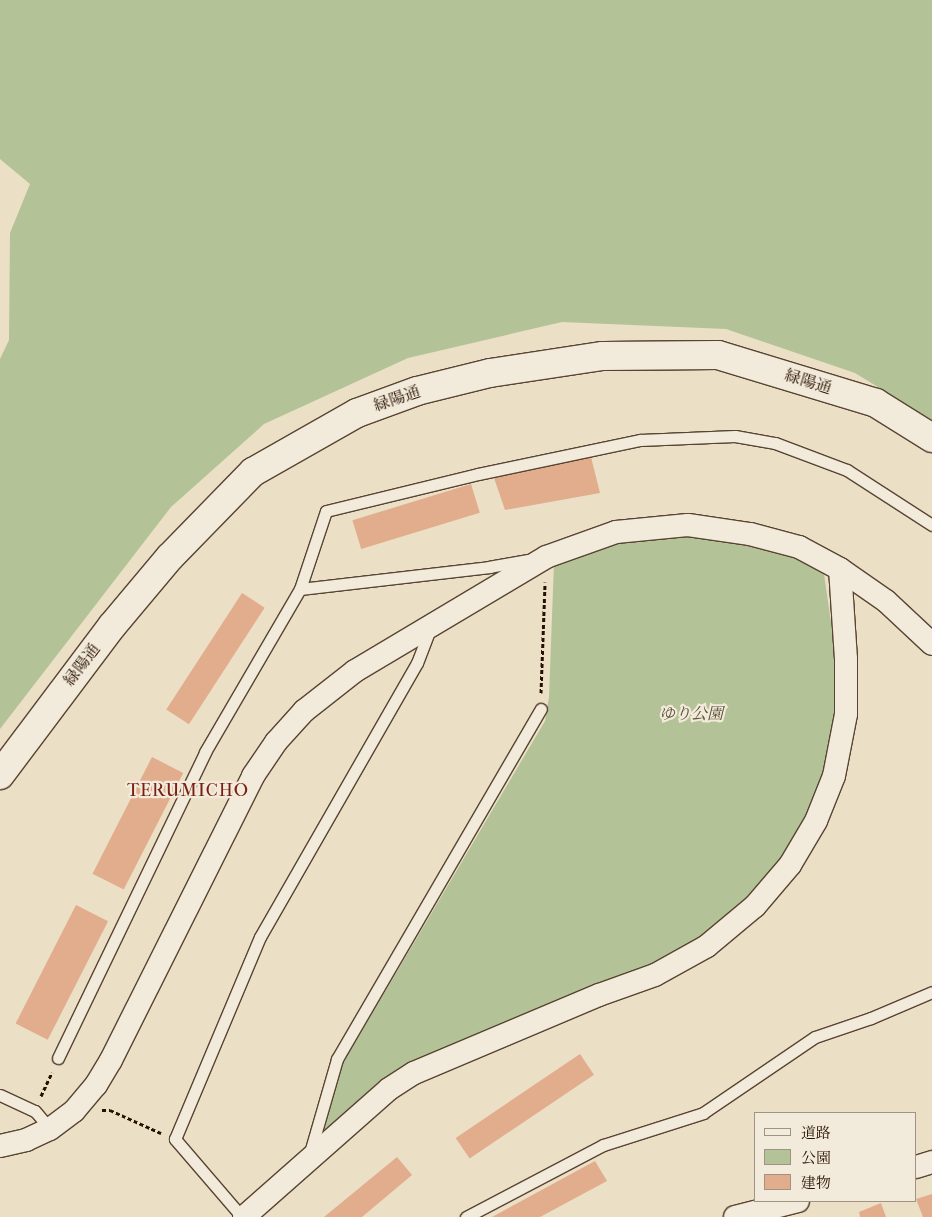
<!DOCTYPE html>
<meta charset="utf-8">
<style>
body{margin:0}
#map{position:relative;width:932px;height:1217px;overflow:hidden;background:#ebdfc6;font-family:"IM FELL French Canon","Noto Serif JP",serif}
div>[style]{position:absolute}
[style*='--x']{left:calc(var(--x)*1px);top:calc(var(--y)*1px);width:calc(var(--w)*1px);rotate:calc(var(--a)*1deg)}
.green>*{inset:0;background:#b4c297}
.building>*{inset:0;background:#e1ad8c;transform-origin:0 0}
.path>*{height:3px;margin-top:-1.5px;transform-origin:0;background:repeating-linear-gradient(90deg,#271000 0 4px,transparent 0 6.5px)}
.roads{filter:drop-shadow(1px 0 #584432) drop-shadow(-1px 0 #584432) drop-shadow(0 1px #584432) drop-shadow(0 -1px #584432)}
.lane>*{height:11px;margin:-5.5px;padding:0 5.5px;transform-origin:5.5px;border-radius:5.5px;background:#f2eada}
.street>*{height:22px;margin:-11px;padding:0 11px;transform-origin:11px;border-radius:11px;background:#f2eada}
.secondary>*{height:28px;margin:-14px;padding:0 14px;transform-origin:14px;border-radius:14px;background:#f2eada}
span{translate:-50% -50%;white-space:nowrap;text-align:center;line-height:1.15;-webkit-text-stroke:4.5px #f2eada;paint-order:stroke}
.street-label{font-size:16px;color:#271000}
.park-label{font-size:16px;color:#584e35;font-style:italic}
.neighbourhood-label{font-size:18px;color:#7a1f14;letter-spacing:1px}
.legend{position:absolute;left:754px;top:1112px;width:162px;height:90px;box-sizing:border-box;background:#f2eada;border:1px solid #a19383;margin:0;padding:6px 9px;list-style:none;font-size:15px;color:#271000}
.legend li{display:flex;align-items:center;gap:10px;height:25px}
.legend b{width:25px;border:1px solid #a19383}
</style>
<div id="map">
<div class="green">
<i style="clip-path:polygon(0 0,932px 0,932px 420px,855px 373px,726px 329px,562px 322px,408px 358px,264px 424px,171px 507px,0 729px,0 359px,9px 340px,10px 233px,30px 184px,0 159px)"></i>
<i style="clip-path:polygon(678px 536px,720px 537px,772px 548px,818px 565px,824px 574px,835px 650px,836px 725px,824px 774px,809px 814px,786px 854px,748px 901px,711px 933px,675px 954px,433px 1054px,323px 1135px,340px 1068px,545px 721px,549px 697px,554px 563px,611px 541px)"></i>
</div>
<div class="building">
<i style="clip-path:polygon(591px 457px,600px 493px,505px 510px,494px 478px)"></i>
<i style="left:471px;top:484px;width:30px;height:124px;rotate:73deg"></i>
<i style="left:242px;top:593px;width:27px;height:139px;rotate:33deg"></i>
<i style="left:152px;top:757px;width:35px;height:131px;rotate:27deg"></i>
<i style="left:76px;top:905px;width:36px;height:133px;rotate:27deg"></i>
<i style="left:580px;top:1054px;width:25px;height:150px;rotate:56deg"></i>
<i style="clip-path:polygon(397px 1157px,412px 1175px,362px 1217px,324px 1217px)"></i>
<i style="clip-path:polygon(595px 1161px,607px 1181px,540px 1217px,492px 1217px)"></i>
<i style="clip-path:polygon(932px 1194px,932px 1217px,923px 1217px,916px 1199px)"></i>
<i style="clip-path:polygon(881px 1203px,886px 1217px,860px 1217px,859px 1212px)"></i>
</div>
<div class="path">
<i style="--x:541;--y:693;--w:111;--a:-87.9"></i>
<i style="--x:41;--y:1096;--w:26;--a:-65"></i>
<i style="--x:102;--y:1110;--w:8;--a:0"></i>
<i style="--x:110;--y:1110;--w:56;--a:24.3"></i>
</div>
<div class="roads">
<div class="lane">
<i style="--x:528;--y:560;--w:39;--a:170"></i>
<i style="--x:490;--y:567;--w:191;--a:173.4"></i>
<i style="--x:300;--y:589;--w:82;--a:-71.6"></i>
<i style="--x:326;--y:511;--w:156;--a:-13.7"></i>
<i style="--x:478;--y:474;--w:166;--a:-11.9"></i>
<i style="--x:640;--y:440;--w:95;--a:-2.4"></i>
<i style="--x:735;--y:436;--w:41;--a:9.9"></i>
<i style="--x:775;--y:443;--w:77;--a:20.6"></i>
<i style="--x:847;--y:470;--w:101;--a:32.9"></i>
<i style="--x:58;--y:1058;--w:339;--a:-64.3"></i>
<i style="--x:205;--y:752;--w:189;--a:-59.8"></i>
<i style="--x:0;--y:1095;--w:38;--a:25"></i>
<i style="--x:35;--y:1111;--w:23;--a:50"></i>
<i style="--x:309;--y:1156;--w:101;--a:-73.9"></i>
<i style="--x:337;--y:1059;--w:405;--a:-59.8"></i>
<i style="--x:242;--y:1217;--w:103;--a:-130.7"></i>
<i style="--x:175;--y:1139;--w:219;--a:-67.2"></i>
<i style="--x:260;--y:937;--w:316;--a:-60.2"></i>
<i style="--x:417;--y:663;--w:36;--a:-69"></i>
<i style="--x:466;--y:1217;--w:155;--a:-27.7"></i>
<i style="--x:603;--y:1145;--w:105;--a:-17.7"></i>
<i style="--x:703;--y:1113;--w:135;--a:-34.2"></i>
<i style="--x:815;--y:1037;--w:59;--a:-18.7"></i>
<i style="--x:871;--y:1018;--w:66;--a:-23.1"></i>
</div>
<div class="street">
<i style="--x:0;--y:1146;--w:27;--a:-13"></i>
<i style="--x:26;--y:1140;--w:26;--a:-25"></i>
<i style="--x:50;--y:1129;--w:30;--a:-37"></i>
<i style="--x:74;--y:1111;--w:34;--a:-50"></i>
<i style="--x:96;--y:1085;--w:29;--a:-59"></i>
<i style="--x:111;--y:1060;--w:318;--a:-63.4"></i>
<i style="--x:253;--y:776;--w:41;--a:-55.9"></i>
<i style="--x:276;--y:742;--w:42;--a:-47.9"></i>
<i style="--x:304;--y:711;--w:65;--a:-38.1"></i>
<i style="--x:355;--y:671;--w:222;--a:-30.8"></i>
<i style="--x:546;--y:557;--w:74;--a:-19.7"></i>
<i style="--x:616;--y:532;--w:72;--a:-5.6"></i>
<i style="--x:688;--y:525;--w:63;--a:8.3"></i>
<i style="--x:750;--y:534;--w:51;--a:14.9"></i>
<i style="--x:799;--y:547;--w:47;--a:28.2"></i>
<i style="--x:840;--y:569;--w:56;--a:34.8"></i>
<i style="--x:886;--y:601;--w:63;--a:43.1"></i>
<i style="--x:916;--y:1167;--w:17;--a:-17"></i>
<i style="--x:244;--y:1217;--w:193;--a:-41.4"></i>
<i style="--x:389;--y:1089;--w:30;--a:-33"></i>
<i style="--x:414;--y:1073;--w:201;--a:-22.9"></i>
<i style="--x:599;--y:995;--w:59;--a:-19.7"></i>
<i style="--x:655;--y:975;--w:60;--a:-29.1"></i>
<i style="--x:707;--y:946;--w:62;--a:-39.8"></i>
<i style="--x:755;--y:906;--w:54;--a:-49.5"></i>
<i style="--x:790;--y:865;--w:51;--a:-59.4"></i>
<i style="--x:816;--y:821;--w:48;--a:-68.2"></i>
<i style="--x:834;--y:776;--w:63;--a:-79"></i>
<i style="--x:846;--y:714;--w:55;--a:-90"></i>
<i style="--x:846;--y:659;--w:90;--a:-93.8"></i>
<i style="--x:735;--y:1217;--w:65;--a:-14.3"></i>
</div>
<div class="secondary">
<i style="--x:0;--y:775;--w:186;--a:-53.1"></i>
<i style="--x:112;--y:626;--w:90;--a:-50"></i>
<i style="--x:170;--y:557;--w:119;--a:-45.7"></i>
<i style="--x:253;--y:472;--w:120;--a:-29.6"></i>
<i style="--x:357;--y:413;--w:64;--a:-20.1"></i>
<i style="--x:417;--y:391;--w:75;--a:-13.9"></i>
<i style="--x:490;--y:373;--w:114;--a:-8.6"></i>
<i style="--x:603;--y:356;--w:115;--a:-0.5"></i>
<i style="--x:718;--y:355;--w:165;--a:16.9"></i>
<i style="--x:876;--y:403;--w:66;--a:32"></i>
</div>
</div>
<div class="street-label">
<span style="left:808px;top:382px;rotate:17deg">緑陽通</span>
<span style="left:397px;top:399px;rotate:-19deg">緑陽通</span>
<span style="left:82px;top:665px;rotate:-53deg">緑陽通</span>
</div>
<div class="park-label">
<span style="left:691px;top:714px">ゆり公園</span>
</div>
<div class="neighbourhood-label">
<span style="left:188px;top:791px">TERUMICHO</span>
</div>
<ul class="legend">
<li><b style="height:6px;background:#f2eada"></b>道路</li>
<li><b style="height:14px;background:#b4c297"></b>公園</li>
<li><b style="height:14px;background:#e1ad8c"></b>建物</li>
</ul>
</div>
